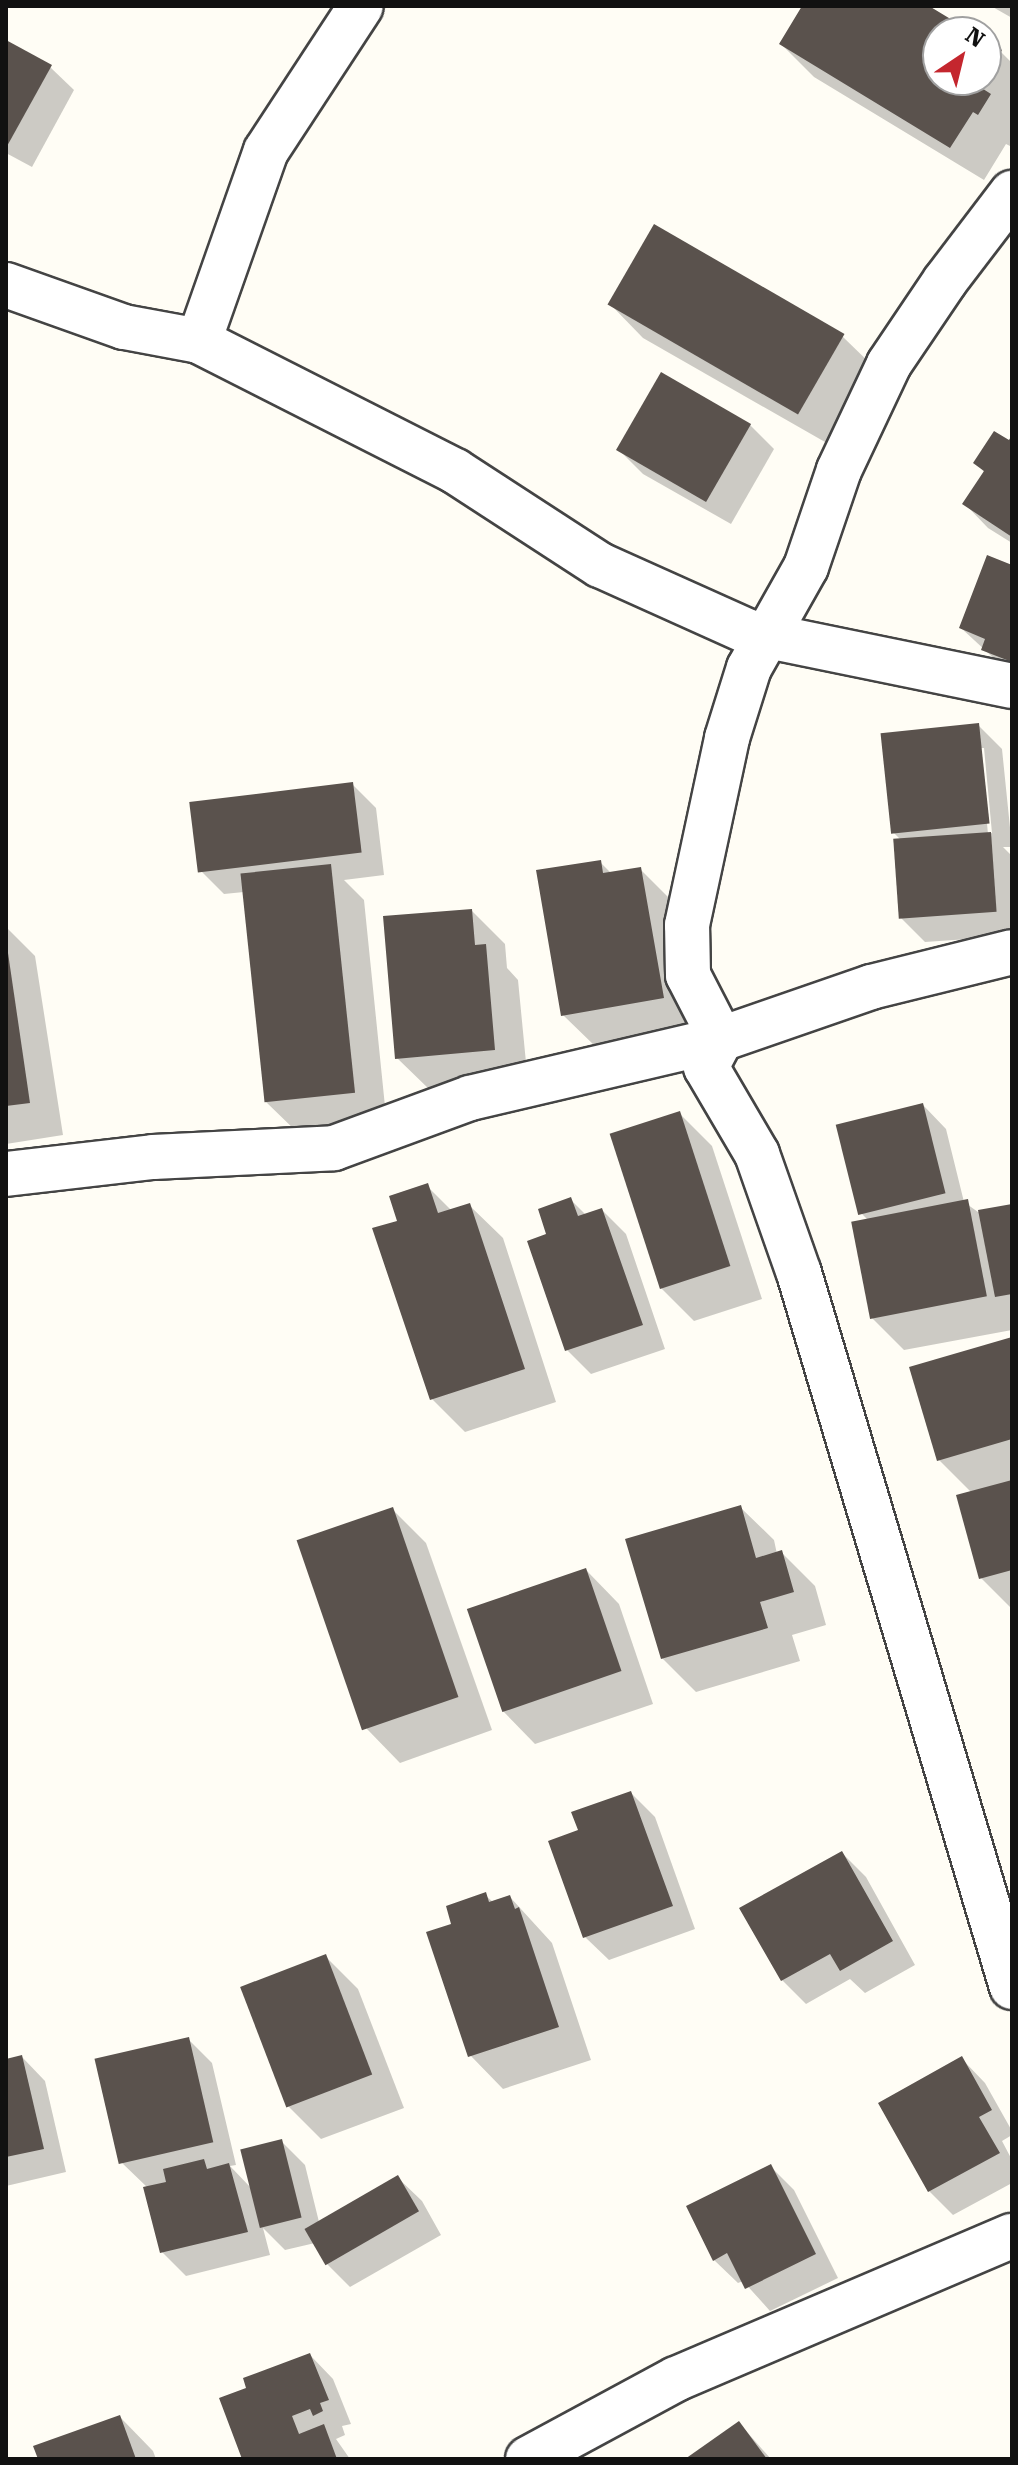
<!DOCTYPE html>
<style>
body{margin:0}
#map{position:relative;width:1018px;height:2465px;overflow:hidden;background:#fffdf5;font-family:"Roboto Serif",serif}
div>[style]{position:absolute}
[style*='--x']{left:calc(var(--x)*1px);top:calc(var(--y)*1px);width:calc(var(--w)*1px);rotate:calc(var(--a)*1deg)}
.shadow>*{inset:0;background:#0003}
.building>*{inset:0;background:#5a524d;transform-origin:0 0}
.roads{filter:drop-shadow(2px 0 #444) drop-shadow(-2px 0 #444) drop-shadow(0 2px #444) drop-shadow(0 -2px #444)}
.minor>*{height:44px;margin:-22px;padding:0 22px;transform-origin:22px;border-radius:22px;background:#fff}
span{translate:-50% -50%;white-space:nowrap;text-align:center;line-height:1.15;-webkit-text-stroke:8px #fff;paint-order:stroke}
.frame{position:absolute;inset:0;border:8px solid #111;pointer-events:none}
.north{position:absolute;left:922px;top:16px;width:80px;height:80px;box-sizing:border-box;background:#fff;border:2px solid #a0a0a0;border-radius:50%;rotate:35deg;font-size:22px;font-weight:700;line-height:32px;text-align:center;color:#111}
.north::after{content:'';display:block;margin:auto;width:28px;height:36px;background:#c4262e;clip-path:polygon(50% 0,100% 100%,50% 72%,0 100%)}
</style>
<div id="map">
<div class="shadow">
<i style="clip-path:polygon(804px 6px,929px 6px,968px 32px,938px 32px,938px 80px,986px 80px,986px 43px,1001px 52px,1012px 63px,1012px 147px,1006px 144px,984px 180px,814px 77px,781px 44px)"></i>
<i style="clip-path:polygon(991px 6px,1012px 6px,1012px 18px)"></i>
<i style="clip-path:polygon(6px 43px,50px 67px,74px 90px,32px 167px,6px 153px)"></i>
<i style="clip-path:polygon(610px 304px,842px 336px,876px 369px,832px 446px,643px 338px)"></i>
<i style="clip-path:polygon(750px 425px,774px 449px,731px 524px,643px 474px,619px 450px)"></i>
<i style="clip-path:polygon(1012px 439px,1012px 543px,988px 528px,965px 504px,985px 473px,976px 463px)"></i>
<i style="clip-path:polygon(1012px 567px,1012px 675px,961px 628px)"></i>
<i style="clip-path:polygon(evenodd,978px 725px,1002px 749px,1012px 847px,1003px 847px,1012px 856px,1012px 936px,925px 942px,901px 918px,902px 841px,892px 831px,978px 725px,980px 748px,984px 748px,992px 833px,988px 834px,980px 748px)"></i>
<i style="clip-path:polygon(352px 784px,376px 808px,384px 875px,344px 880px,364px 900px,387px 1126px,299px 1134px,265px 1101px,244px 892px,224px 894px,200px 870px)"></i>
<i style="clip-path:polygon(600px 862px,612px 874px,640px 869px,673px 902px,696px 1031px,597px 1048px,563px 1015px)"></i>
<i style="clip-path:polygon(472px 911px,505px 944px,507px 968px,518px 980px,528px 1083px,431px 1091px,397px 1058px)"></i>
<i style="clip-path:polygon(6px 927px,35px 956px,63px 1135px,6px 1144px)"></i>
<i style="clip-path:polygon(923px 1105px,946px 1129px,964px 1202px,978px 1212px,1012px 1206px,1012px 1330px,904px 1350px,871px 1317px,868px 1220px,860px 1212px)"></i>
<i style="clip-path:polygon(679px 1113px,712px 1146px,762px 1299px,694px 1321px,661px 1288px)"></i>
<i style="clip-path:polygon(427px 1186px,452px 1211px,469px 1205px,503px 1238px,556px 1402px,465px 1432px,432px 1399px,399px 1222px)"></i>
<i style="clip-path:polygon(570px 1199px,586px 1215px,602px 1210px,626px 1234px,665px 1349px,591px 1374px,567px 1350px,548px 1235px)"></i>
<i style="clip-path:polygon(1012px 1339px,1012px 1609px,981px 1578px,972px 1493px,939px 1460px)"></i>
<i style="clip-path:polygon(740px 1507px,774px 1540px,777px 1554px,782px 1553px,815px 1586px,826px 1625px,792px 1635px,800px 1661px,696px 1692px,662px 1658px)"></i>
<i style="clip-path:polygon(392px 1509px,426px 1543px,492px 1730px,400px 1763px,367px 1729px)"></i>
<i style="clip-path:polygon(586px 1570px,619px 1604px,653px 1704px,535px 1744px,502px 1710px,469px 1609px)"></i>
<i style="clip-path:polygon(631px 1793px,655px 1817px,695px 1929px,609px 1960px,585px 1937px,581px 1831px)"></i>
<i style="clip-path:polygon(842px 1853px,866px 1877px,915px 1965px,865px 1993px,850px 1979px,806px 2004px,782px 1980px)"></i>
<i style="clip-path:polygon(485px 1895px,493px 1902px,510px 1897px,552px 1943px,591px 2060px,503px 2089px,470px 2055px,454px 1925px)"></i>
<i style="clip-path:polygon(325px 1956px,358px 1989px,404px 2108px,321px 2139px,288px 2106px)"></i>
<i style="clip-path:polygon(188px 2039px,212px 2063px,236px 2165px,230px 2166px,252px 2189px,281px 2141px,305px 2165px,319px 2222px,398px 2178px,422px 2201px,441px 2235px,350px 2287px,326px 2263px,315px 2243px,285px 2250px,263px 2228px,270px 2255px,186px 2276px,162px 2252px,148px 2188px,121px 2162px)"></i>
<i style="clip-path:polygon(22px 2057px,45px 2081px,66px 2172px,6px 2186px,6px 2061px)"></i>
<i style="clip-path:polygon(962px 2059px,985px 2083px,1012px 2131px,1012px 2135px,1002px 2141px,1012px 2160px,1012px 2183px,953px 2215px,929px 2191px)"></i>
<i style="clip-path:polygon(771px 2167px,794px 2190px,838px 2278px,770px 2311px,743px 2281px,738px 2283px,714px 2260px)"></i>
<i style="clip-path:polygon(310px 2355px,333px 2379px,351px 2424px,342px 2426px,345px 2435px,336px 2439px,350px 2459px,244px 2459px,249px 2389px)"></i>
<i style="clip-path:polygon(120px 2417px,153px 2451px,156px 2459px,40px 2459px)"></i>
<i style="clip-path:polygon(739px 2423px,771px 2459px,688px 2459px)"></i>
</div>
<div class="building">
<i style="clip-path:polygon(802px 6px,929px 6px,972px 32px,938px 32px,938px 80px,984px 80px,980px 87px,991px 94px,978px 115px,973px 112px,950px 148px,779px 44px)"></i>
<i style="clip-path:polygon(6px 40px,52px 65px,6px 148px)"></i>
<i style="clip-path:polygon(986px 40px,1002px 50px,986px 77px)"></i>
<i style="left:654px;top:224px;width:220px;height:93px;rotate:30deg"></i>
<i style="left:661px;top:372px;width:104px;height:90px;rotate:30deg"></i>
<i style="clip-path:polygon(994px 431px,1009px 440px,1012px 435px,1012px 537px,962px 504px,984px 471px,973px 463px)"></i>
<i style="clip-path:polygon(987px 555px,1012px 565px,1012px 662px,981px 650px,985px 639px,959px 628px)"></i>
<i style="left:979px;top:723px;width:101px;height:99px;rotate:84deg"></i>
<i style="left:353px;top:782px;width:71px;height:165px;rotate:83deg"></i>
<i style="left:991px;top:832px;width:80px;height:98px;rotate:86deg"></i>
<i style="clip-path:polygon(601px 860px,603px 873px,641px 867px,664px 998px,561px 1016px,536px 870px)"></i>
<i style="left:331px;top:864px;width:230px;height:91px;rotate:84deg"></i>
<i style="clip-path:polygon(472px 909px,475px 945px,486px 944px,495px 1050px,395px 1059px,383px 916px)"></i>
<i style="clip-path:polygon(8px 953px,30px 1103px,6px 1106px,6px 954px)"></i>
<i style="left:923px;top:1103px;width:93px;height:90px;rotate:76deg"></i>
<i style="left:680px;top:1111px;width:163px;height:74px;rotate:72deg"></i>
<i style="clip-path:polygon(428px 1183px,438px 1213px,470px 1203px,525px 1369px,430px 1400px,372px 1228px,397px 1221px,389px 1196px)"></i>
<i style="clip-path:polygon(571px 1197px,578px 1216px,602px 1208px,643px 1325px,565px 1351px,527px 1241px,546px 1234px,538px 1209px)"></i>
<i style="left:968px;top:1199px;width:99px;height:119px;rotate:79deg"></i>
<i style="clip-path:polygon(1012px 1204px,1012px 1294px,995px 1297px,978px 1210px)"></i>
<i style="clip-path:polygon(1012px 1337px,1012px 1439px,937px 1461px,909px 1367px)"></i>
<i style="clip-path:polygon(1012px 1480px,1012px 1570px,979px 1579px,956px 1495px)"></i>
<i style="clip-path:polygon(741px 1505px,756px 1558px,782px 1550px,794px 1592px,760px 1602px,768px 1628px,661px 1659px,625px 1539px)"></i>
<i style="left:393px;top:1507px;width:201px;height:102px;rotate:71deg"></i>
<i style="left:586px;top:1568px;width:109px;height:126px;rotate:71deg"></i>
<i style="clip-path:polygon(631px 1791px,673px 1906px,583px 1938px,548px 1841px,578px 1830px,571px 1812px)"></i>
<i style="clip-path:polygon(842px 1851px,893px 1941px,840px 1971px,830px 1954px,781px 1981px,739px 1908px)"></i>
<i style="clip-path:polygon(486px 1892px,489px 1902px,510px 1895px,515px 1909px,519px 1907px,559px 2027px,468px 2057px,426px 1932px,451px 1924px,446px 1906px)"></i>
<i style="left:326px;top:1954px;width:129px;height:92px;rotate:69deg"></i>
<i style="left:189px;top:2037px;width:108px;height:97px;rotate:77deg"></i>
<i style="clip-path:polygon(22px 2055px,44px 2149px,6px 2157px,6px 2059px)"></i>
<i style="clip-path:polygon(962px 2056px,992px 2110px,979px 2117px,1000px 2153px,928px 2192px,878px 2103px)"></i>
<i style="left:282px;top:2139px;width:81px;height:43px;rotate:76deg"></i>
<i style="clip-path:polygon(204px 2159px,207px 2169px,229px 2163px,248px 2232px,160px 2253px,143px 2187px,166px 2182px,163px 2169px)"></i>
<i style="clip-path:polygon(771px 2164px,816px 2254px,745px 2289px,727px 2253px,713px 2261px,686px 2206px)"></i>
<i style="left:398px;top:2175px;width:42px;height:108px;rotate:60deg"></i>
<i style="clip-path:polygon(310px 2353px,329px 2400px,320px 2403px,323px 2411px,313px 2416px,310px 2409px,292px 2416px,299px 2434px,324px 2424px,337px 2459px,242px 2459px,219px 2398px,246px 2388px,243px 2378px)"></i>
<i style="clip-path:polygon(120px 2415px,136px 2459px,38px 2459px,33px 2446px)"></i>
<i style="clip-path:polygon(739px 2421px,767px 2459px,685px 2459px)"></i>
</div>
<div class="roads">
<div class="minor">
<i style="--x:6;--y:285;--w:125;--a:19.6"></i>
<i style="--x:124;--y:327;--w:76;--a:10.6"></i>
<i style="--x:199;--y:341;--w:201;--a:-70.6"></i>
<i style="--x:266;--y:151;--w:173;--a:-56.8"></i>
<i style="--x:199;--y:341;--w:287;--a:26.9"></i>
<i style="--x:455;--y:471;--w:173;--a:33"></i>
<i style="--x:600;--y:565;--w:163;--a:24.2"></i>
<i style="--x:749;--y:632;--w:268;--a:11.6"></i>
<i style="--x:721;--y:1039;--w:32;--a:118"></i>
<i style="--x:706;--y:1067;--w:101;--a:59.6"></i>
<i style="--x:757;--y:1154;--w:126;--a:70.6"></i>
<i style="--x:799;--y:1273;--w:745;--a:73.39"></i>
<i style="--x:721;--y:1039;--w:72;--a:-117.3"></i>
<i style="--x:688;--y:975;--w:50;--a:-91.1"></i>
<i style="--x:687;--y:925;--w:191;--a:-77.9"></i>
<i style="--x:727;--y:738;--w:73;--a:-72.6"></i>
<i style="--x:749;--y:668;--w:116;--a:-60.6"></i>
<i style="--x:806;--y:567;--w:102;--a:-71.2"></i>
<i style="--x:839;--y:470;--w:117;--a:-64.7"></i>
<i style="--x:889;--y:364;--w:100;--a:-56"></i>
<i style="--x:945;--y:281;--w:111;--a:-52.7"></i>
<i style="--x:6;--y:1174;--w:148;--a:-6.6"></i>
<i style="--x:153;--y:1157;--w:181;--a:-2.8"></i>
<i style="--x:334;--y:1148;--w:145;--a:-20.2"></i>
<i style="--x:470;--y:1098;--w:258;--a:-13.2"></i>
<i style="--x:721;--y:1039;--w:159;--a:-19.1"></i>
<i style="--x:871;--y:987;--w:145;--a:-13.9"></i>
<i style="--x:528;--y:2459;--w:168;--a:-28.4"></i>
<i style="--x:676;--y:2379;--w:365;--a:-23.1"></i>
</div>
</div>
<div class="frame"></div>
<div class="north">N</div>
</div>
